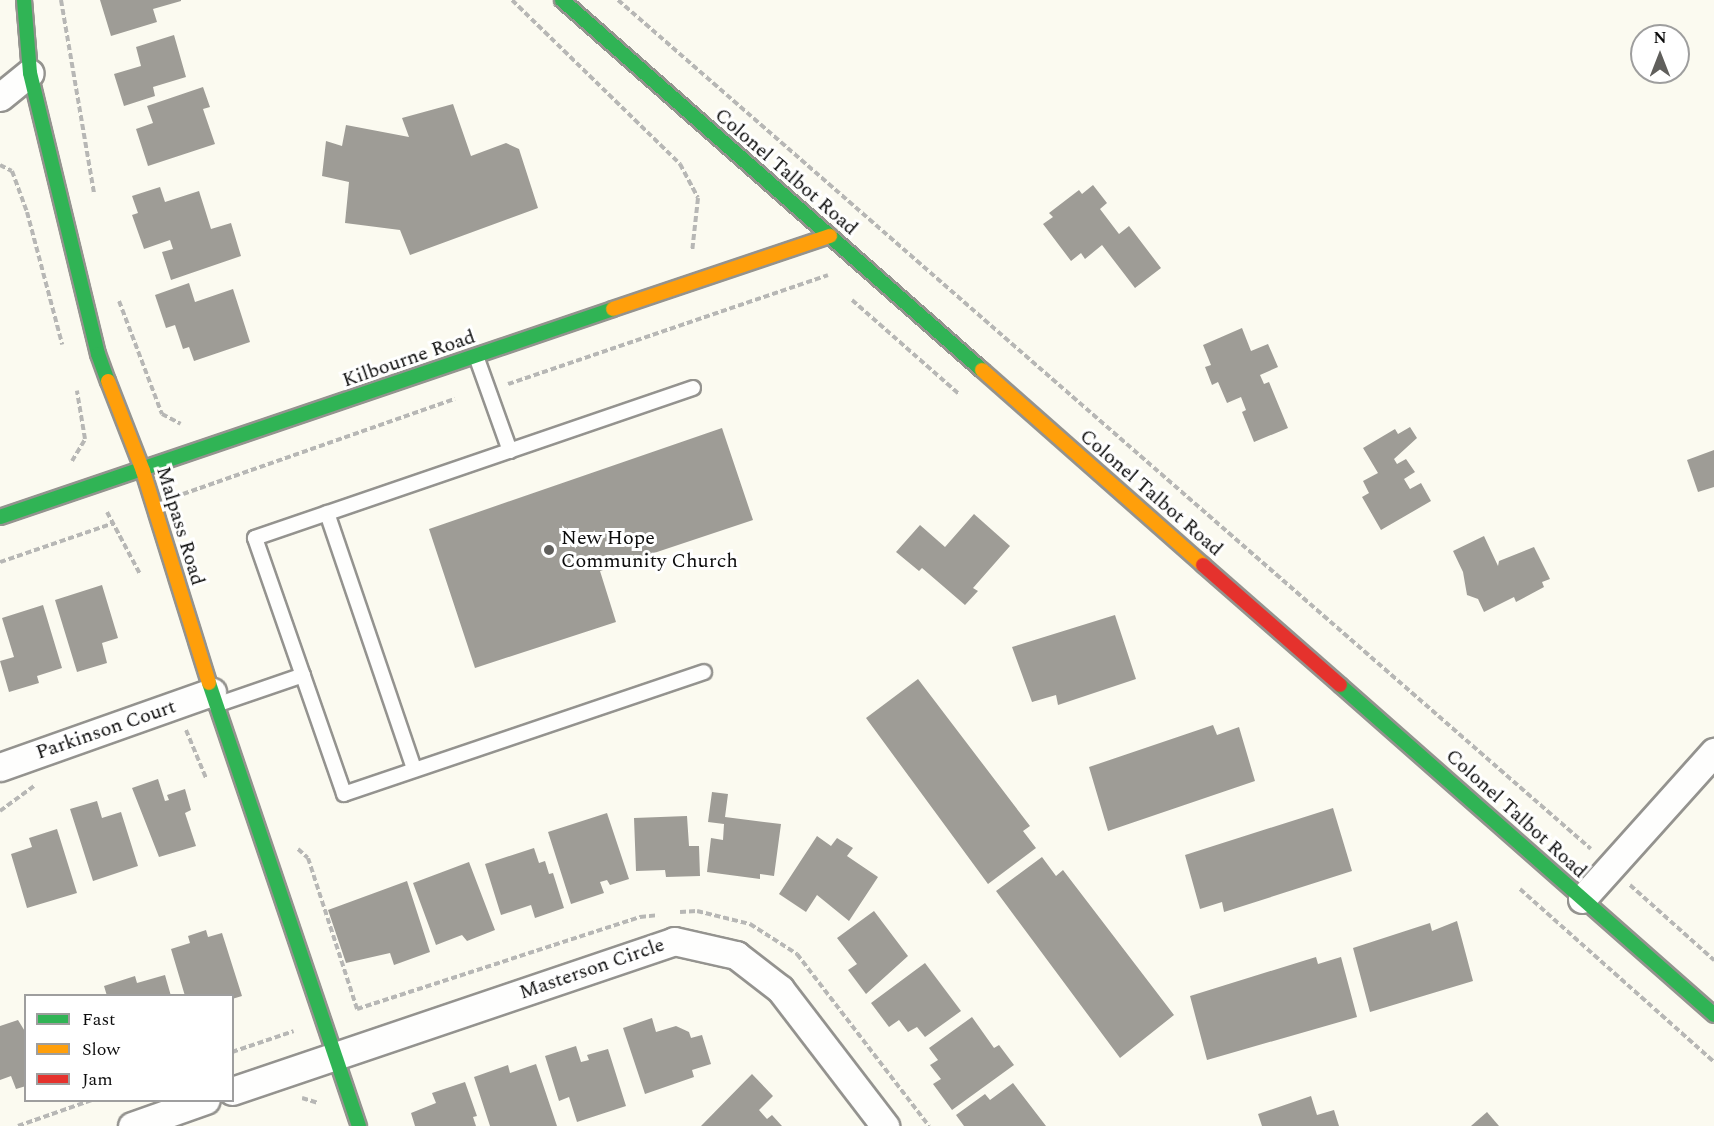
<!DOCTYPE html>
<style>
body{margin:0}
#map{position:relative;width:1714px;height:1126px;overflow:hidden;background:#fbfaf0;font-family:Spectral,serif}
div>[style]{position:absolute}
[style*='--x']{left:calc(var(--x)*1px);top:calc(var(--y)*1px);width:calc(var(--w)*1px);rotate:calc(var(--a)*1deg)}
.building>*{inset:0;background:#9e9c96}
.path>*{height:4px;margin-top:-2px;transform-origin:0;background:repeating-linear-gradient(90deg,#b7b7b5 0 6px,transparent 0 9px)}
.roads{filter:drop-shadow(2px 0 #94938f) drop-shadow(-2px 0 #94938f) drop-shadow(0 2px #94938f) drop-shadow(0 -2px #94938f)}
.lane>*{height:14px;margin:-7px;padding:0 7px;transform-origin:7px;border-radius:7px;background:#fefefd}
.street>*{height:27px;margin:-13.5px;padding:0 13.5px;transform-origin:13.5px;border-radius:13.5px;background:#fefefd}
.fast>*{height:14px;margin:-7px;padding:0 7px;transform-origin:7px;border-radius:7px;background:#30b455}
.slow>*{height:14px;margin:-7px;padding:0 7px;transform-origin:7px;border-radius:7px;background:#ff9f0a}
.jam>*{height:14px;margin:-7px;padding:0 7px;transform-origin:7px;border-radius:7px;background:#e5322d}
.dots>*{width:16px;height:16px;translate:-50% -50%;box-sizing:border-box;border:3px solid #fff;border-radius:50%}
span{translate:-50% -50%;white-space:nowrap;text-align:center;line-height:1.15;-webkit-text-stroke:6px #fff;paint-order:stroke}
.street-label{font-size:20px;color:#0c0c0c}
.poi-label{font-size:20px;color:#0c0c0c}
.left{translate:0 -50%;text-align:left}
.legend{position:absolute;left:24px;top:994px;width:210px;height:108px;box-sizing:border-box;background:#fff;border:2px solid #9e9e9e;margin:0;padding:8px 10px;list-style:none;font-size:18px;color:#0c0c0c}
.legend li{display:flex;align-items:center;gap:12px;height:30px}
.legend b{width:30px;border:2px solid #9e9e9e}
.north{position:absolute;left:1630px;top:24px;width:60px;height:60px;box-sizing:border-box;background:#fff;border:2px solid #9e9e9e;border-radius:50%;rotate:0deg;font-size:16px;font-weight:700;line-height:24px;text-align:center;color:#0c0c0c}
.north::after{content:'';display:block;margin:auto;width:21px;height:27px;background:#605f5c;clip-path:polygon(50% 0,100% 100%,50% 72%,0 100%)}
</style>
<div id="map">
<div class="building">
<i style="clip-path:polygon(100px 0,181px 0,181px 1px,153px 9px,157px 22px,111px 36px)"></i>
<i style="clip-path:polygon(174px 35px,186px 77px,153px 87px,155px 96px,124px 106px,114px 74px,141px 66px,136px 47px)"></i>
<i style="clip-path:polygon(203px 87px,210px 107px,203px 109px,215px 144px,148px 166px,136px 129px,153px 123px,147px 106px)"></i>
<i style="clip-path:polygon(453px 104px,471px 156px,506px 143px,519px 149px,538px 208px,410px 255px,400px 230px,345px 223px,349px 182px,322px 176px,326px 141px,342px 146px,346px 125px,409px 137px,402px 118px)"></i>
<i style="clip-path:polygon(1093px 185px,1107px 203px,1100px 209px,1119px 234px,1129px 226px,1161px 268px,1135px 288px,1102px 245px,1085px 259px,1081px 253px,1071px 261px,1043px 224px,1053px 217px,1049px 213px,1079px 190px,1082px 194px)"></i>
<i style="clip-path:polygon(160px 187px,165px 202px,199px 191px,211px 229px,231px 223px,241px 256px,171px 280px,162px 252px,173px 249px,170px 240px,144px 249px,132px 215px,138px 213px,132px 196px)"></i>
<i style="clip-path:polygon(189px 283px,195px 302px,233px 289px,250px 342px,194px 361px,189px 347px,183px 349px,175px 325px,166px 328px,155px 295px)"></i>
<i style="clip-path:polygon(1242px 328px,1251px 351px,1268px 344px,1278px 367px,1260px 375px,1264px 384px,1269px 382px,1288px 428px,1254px 442px,1242px 412px,1246px 410px,1241px 397px,1227px 403px,1218px 382px,1212px 385px,1205px 367px,1211px 365px,1203px 345px)"></i>
<i style="clip-path:polygon(1410px 427px,1417px 438px,1394px 459px,1397px 464px,1406px 459px,1415px 472px,1404px 479px,1410px 489px,1421px 483px,1431px 501px,1381px 530px,1362px 497px,1369px 493px,1363px 481px,1378px 473px,1363px 448px,1395px 429px,1398px 434px)"></i>
<i style="clip-path:polygon(722px 428px,753px 520px,600px 571px,616px 622px,475px 668px,429px 529px)"></i>
<i style="clip-path:polygon(1714px 450px,1714px 487px,1698px 492px,1687px 460px)"></i>
<i style="clip-path:polygon(974px 514px,1010px 546px,973px 588px,978px 591px,965px 605px,922px 568px,919px 571px,896px 552px,920px 525px,945px 547px)"></i>
<i style="clip-path:polygon(1484px 536px,1498px 566px,1499px 561px,1534px 547px,1550px 579px,1542px 582px,1544px 587px,1516px 602px,1514px 597px,1484px 612px,1478px 599px,1467px 595px,1463px 572px,1453px 551px)"></i>
<i style="clip-path:polygon(102px 585px,118px 638px,102px 643px,107px 663px,77px 672px,55px 600px)"></i>
<i style="clip-path:polygon(43px 605px,62px 668px,37px 676px,39px 683px,9px 692px,0 661px,14px 657px,2px 618px)"></i>
<i style="clip-path:polygon(1115px 615px,1136px 679px,1058px 705px,1056px 695px,1032px 702px,1012px 647px)"></i>
<i style="clip-path:polygon(918px 679px,1030px 826px,1023px 831px,1036px 848px,988px 884px,866px 718px)"></i>
<i style="clip-path:polygon(1213px 725px,1217px 735px,1239px 727px,1255px 781px,1108px 831px,1089px 767px)"></i>
<i style="clip-path:polygon(158px 779px,165px 801px,169px 800px,167px 795px,185px 789px,191px 810px,185px 813px,196px 846px,159px 857px,132px 788px)"></i>
<i style="clip-path:polygon(712px 792px,728px 794px,725px 817px,781px 824px,774px 876px,760px 874px,760px 879px,707px 872px,711px 838px,723px 840px,724px 824px,708px 822px)"></i>
<i style="clip-path:polygon(97px 801px,102px 818px,121px 812px,138px 866px,93px 881px,70px 809px)"></i>
<i style="clip-path:polygon(1333px 808px,1352px 871px,1224px 912px,1222px 902px,1200px 909px,1185px 855px)"></i>
<i style="clip-path:polygon(607px 813px,629px 879px,610px 885px,607px 880px,600px 882px,604px 893px,571px 904px,548px 832px)"></i>
<i style="clip-path:polygon(687px 816px,689px 846px,699px 846px,700px 876px,666px 877px,665px 870px,636px 871px,634px 818px)"></i>
<i style="clip-path:polygon(57px 829px,77px 893px,27px 908px,11px 854px,32px 847px,29px 838px)"></i>
<i style="clip-path:polygon(817px 836px,831px 846px,837px 838px,853px 848px,847px 856px,878px 877px,849px 921px,817px 895px,806px 912px,779px 894px)"></i>
<i style="clip-path:polygon(534px 848px,539px 863px,545px 861px,549px 874px,553px 873px,564px 908px,535px 918px,531px 905px,501px 915px,485px 864px)"></i>
<i style="clip-path:polygon(1042px 857px,1056px 876px,1063px 870px,1174px 1015px,1120px 1058px,996px 891px)"></i>
<i style="clip-path:polygon(469px 862px,495px 930px,467px 941px,462px 935px,436px 945px,413px 883px)"></i>
<i style="clip-path:polygon(407px 881px,430px 952px,394px 965px,390px 953px,346px 963px,328px 910px)"></i>
<i style="clip-path:polygon(874px 911px,908px 956px,866px 994px,848px 970px,857px 964px,837px 938px)"></i>
<i style="clip-path:polygon(1457px 921px,1473px 981px,1370px 1012px,1353px 948px,1430px 923px,1432px 931px)"></i>
<i style="clip-path:polygon(206px 930px,208px 937px,222px 933px,242px 996px,232px 999px,232px 996px,185px 996px,171px 949px,190px 943px,188px 936px)"></i>
<i style="clip-path:polygon(1316px 957px,1318px 964px,1341px 957px,1357px 1017px,1207px 1060px,1190px 996px)"></i>
<i style="clip-path:polygon(925px 963px,961px 1011px,925px 1037px,917px 1027px,908px 1032px,899px 1020px,889px 1027px,871px 1003px)"></i>
<i style="clip-path:polygon(165px 975px,171px 996px,107px 996px,104px 986px,135px 976px,137px 983px)"></i>
<i style="clip-path:polygon(972px 1017px,994px 1048px,999px 1045px,1014px 1065px,952px 1110px,933px 1084px,941px 1079px,930px 1065px,938px 1060px,929px 1048px)"></i>
<i style="clip-path:polygon(652px 1018px,656px 1032px,676px 1026px,689px 1032px,691px 1038px,702px 1035px,711px 1064px,692px 1070px,694px 1077px,645px 1094px,623px 1028px)"></i>
<i style="clip-path:polygon(18px 1020px,26px 1033px,26px 1086px,16px 1089px,11px 1076px,0 1080px,0 1026px)"></i>
<i style="clip-path:polygon(576px 1046px,581px 1062px,589px 1060px,587px 1055px,608px 1049px,626px 1106px,577px 1122px,569px 1097px,559px 1101px,545px 1056px)"></i>
<i style="clip-path:polygon(536px 1064px,557px 1126px,490px 1126px,474px 1077px,508px 1065px,510px 1073px)"></i>
<i style="clip-path:polygon(752px 1074px,773px 1096px,759px 1110px,767px 1119px,772px 1115px,782px 1126px,701px 1126px)"></i>
<i style="clip-path:polygon(465px 1082px,477px 1116px,473px 1117px,476px 1126px,415px 1126px,411px 1113px,436px 1103px,432px 1093px)"></i>
<i style="clip-path:polygon(1013px 1083px,1046px 1126px,964px 1126px,956px 1115px,985px 1094px,990px 1100px)"></i>
<i style="clip-path:polygon(1311px 1096px,1317px 1115px,1334px 1110px,1339px 1126px,1262px 1126px,1258px 1114px)"></i>
<i style="clip-path:polygon(1487px 1112px,1499px 1126px,1471px 1126px)"></i>
</div>
<div class="path">
<i style="--x:61;--y:0;--w:197;--a:80.3"></i>
<i style="--x:512;--y:0;--w:235;--a:44.3"></i>
<i style="--x:680;--y:164;--w:38;--a:62"></i>
<i style="--x:698;--y:198;--w:54;--a:96.3"></i>
<i style="--x:618;--y:0;--w:1291;--a:41.11"></i>
<i style="--x:0;--y:165;--w:13;--a:27"></i>
<i style="--x:12;--y:171;--w:44;--a:69.9"></i>
<i style="--x:27;--y:212;--w:137;--a:75.1"></i>
<i style="--x:852;--y:300;--w:142;--a:41.3"></i>
<i style="--x:119;--y:301;--w:121;--a:69.2"></i>
<i style="--x:162;--y:414;--w:21;--a:28"></i>
<i style="--x:508;--y:384;--w:338;--a:-18.8"></i>
<i style="--x:72;--y:461;--w:26;--a:-59"></i>
<i style="--x:85;--y:439;--w:49;--a:-99.5"></i>
<i style="--x:183;--y:494;--w:288;--a:-19.3"></i>
<i style="--x:107;--y:512;--w:70;--a:62"></i>
<i style="--x:0;--y:562;--w:120;--a:-18.9"></i>
<i style="--x:186;--y:730;--w:52;--a:67.4"></i>
<i style="--x:0;--y:811;--w:42;--a:-36.3"></i>
<i style="--x:298;--y:849;--w:13;--a:42"></i>
<i style="--x:308;--y:858;--w:159;--a:72"></i>
<i style="--x:357;--y:1009;--w:298;--a:-18"></i>
<i style="--x:640;--y:917;--w:18;--a:-6"></i>
<i style="--x:1630;--y:885;--w:113;--a:41.8"></i>
<i style="--x:1520;--y:889;--w:260;--a:41.7"></i>
<i style="--x:680;--y:912;--w:17;--a:-3"></i>
<i style="--x:697;--y:911;--w:55;--a:13.8"></i>
<i style="--x:750;--y:924;--w:56;--a:32.6"></i>
<i style="--x:797;--y:954;--w:217;--a:52.5"></i>
<i style="--x:232;--y:1052;--w:65;--a:-18.7"></i>
<i style="--x:302;--y:1098;--w:17;--a:17"></i>
<i style="--x:18;--y:1126;--w:78;--a:-19.4"></i>
</div>
<div class="roads">
<div class="lane">
<i style="--x:476;--y:356;--w:101;--a:70.3"></i>
<i style="--x:693;--y:388;--w:463;--a:161.1"></i>
<i style="--x:255;--y:538;--w:271;--a:70.8"></i>
<i style="--x:344;--y:794;--w:380;--a:-18.7"></i>
<i style="--x:327;--y:513;--w:270;--a:71.2"></i>
<i style="--x:216;--y:705;--w:92;--a:-19"></i>
</div>
<div class="street">
<i style="--x:0;--y:97;--w:38;--a:-39"></i>
<i style="--x:0;--y:767;--w:225;--a:-19.5"></i>
<i style="--x:1582;--y:899;--w:198;--a:-48.1"></i>
<i style="--x:232;--y:1091;--w:467;--a:-18.7"></i>
<i style="--x:674;--y:941;--w:64;--a:12.7"></i>
<i style="--x:736;--y:955;--w:56;--a:37.7"></i>
<i style="--x:780;--y:989;--w:173;--a:52.5"></i>
<i style="--x:132;--y:1126;--w:78;--a:-19.4"></i>
</div>
<div class="fast">
<i style="--x:24;--y:0;--w:73;--a:85.3"></i>
<i style="--x:30;--y:73;--w:289;--a:76.4"></i>
<i style="--x:98;--y:354;--w:29;--a:70"></i>
<i style="--x:562;--y:0;--w:560;--a:41.38"></i>
<i style="--x:0;--y:517;--w:647;--a:-18.74"></i>
<i style="--x:209;--y:683;--w:468;--a:71.3"></i>
<i style="--x:1340;--y:685;--w:499;--a:41.4"></i>
</div>
<div class="slow">
<i style="--x:613;--y:309;--w:229;--a:-18.6"></i>
<i style="--x:982;--y:370;--w:295;--a:41.4"></i>
<i style="--x:108;--y:381;--w:97;--a:68.7"></i>
<i style="--x:143;--y:471;--w:222;--a:72.7"></i>
</div>
<div class="jam">
<i style="--x:1203;--y:565;--w:182;--a:41.2"></i>
</div>
</div>
<div class="dots">
<i style="left:549px;top:550px;background:#605f5c"></i>
</div>
<div class="street-label">
<span style="left:786px;top:172px;rotate:41deg">Colonel Talbot Road</span>
<span style="left:409px;top:359px;rotate:-19deg">Kilbourne Road</span>
<span style="left:1151px;top:493px;rotate:41deg">Colonel Talbot Road</span>
<span style="left:180px;top:526px;rotate:73deg">Malpass Road</span>
<span style="left:106px;top:730px;rotate:-19deg">Parkinson Court</span>
<span style="left:1516px;top:814px;rotate:42deg">Colonel Talbot Road</span>
<span style="left:592px;top:969px;rotate:-19deg">Masterson Circle</span>
</div>
<div class="poi-label">
<span class="left" style="left:561px;top:550px">New Hope<br>Community Church</span>
</div>
<ul class="legend">
<li><b style="height:8px;background:#30b455"></b>Fast</li>
<li><b style="height:8px;background:#ff9f0a"></b>Slow</li>
<li><b style="height:8px;background:#e5322d"></b>Jam</li>
</ul>
<div class="north">N</div>
</div>
